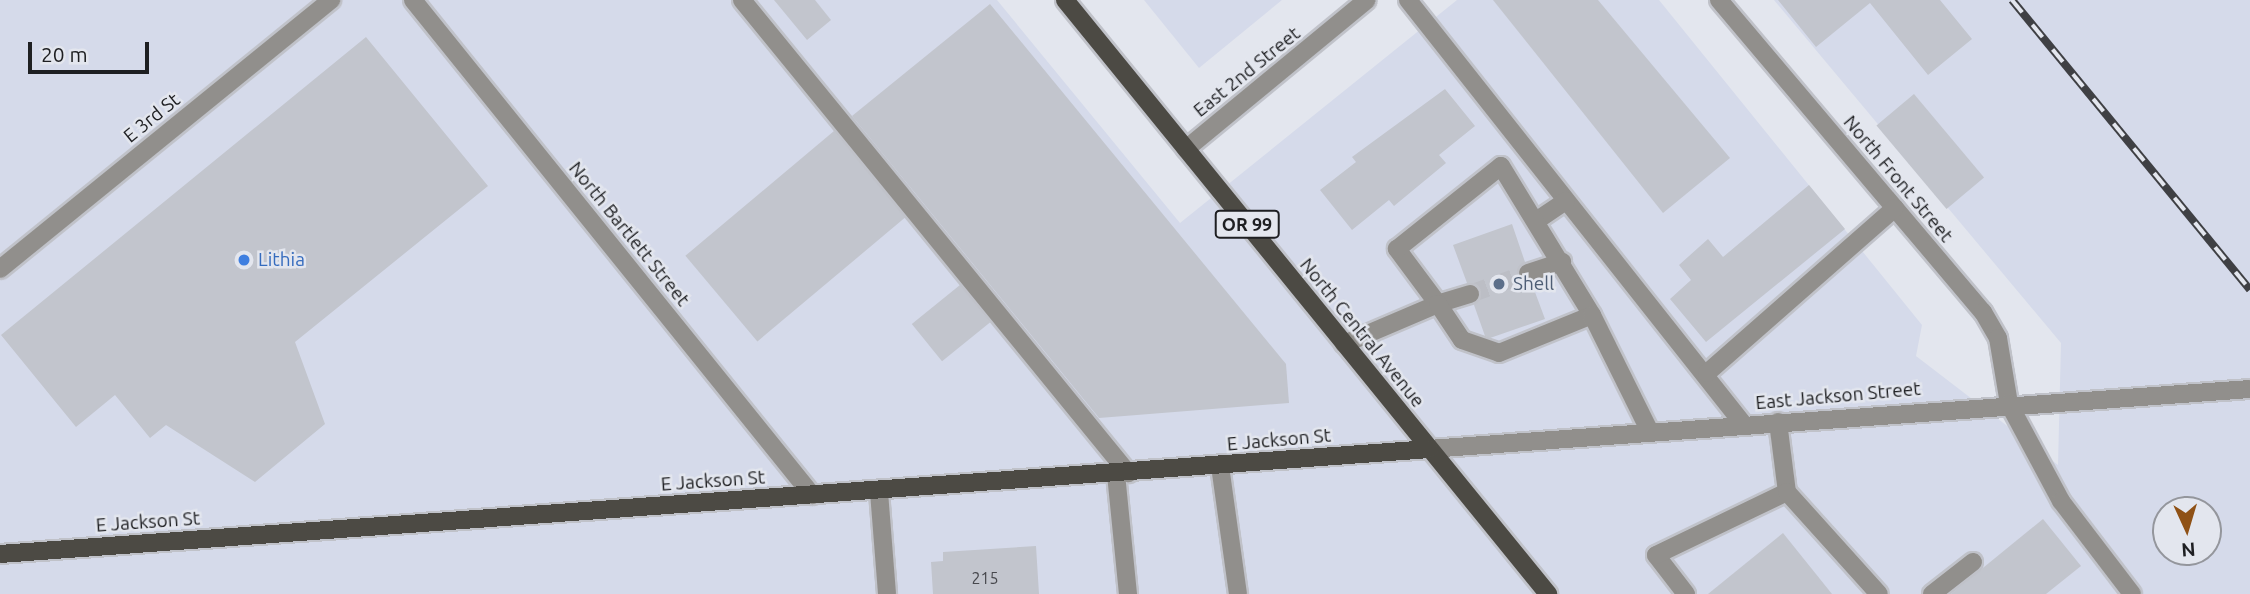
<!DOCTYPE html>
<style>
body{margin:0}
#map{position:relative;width:2250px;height:594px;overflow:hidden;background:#e3e6ee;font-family:Ubuntu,sans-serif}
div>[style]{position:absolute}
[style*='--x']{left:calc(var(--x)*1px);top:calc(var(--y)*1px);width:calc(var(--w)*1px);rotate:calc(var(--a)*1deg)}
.built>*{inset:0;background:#d5daea}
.building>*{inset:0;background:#c2c5cd;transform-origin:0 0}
.minor-tunnel>*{height:18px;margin-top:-9px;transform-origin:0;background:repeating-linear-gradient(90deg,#bcbec5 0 18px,transparent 0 27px)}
.roads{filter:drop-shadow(2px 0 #c0c2c9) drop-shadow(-2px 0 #c0c2c9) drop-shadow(0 2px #c0c2c9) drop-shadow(0 -2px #c0c2c9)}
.minor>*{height:18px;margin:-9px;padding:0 9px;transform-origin:9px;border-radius:9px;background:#918f8c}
.major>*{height:18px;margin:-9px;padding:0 9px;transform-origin:9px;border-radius:9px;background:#4c4a44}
.rail>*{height:8px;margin-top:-4px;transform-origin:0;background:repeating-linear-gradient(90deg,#e3e6ee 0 16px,#3f4044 0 32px);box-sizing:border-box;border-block:2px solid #3f4044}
.dots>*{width:19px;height:19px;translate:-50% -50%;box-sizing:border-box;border:4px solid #e3e6ee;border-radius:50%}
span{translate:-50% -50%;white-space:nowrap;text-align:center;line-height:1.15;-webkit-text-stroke:5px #e3e6ee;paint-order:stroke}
.number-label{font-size:16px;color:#47484d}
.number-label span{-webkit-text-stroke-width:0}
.shield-label span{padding:2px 5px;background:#e3e6ee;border:2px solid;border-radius:5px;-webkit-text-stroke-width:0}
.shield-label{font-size:18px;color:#1e1f22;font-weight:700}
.street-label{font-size:19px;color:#1e1f22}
.shop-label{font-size:19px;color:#366cbe}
.left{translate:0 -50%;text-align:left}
.service-label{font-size:19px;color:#4e5e75}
.north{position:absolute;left:2152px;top:496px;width:70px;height:70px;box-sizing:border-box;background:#e3e6ee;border:2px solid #94969c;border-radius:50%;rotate:176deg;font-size:19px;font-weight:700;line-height:28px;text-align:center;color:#1e1f22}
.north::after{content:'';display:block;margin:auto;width:24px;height:32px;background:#8f5115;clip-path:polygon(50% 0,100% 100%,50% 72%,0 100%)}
.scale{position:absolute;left:28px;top:42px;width:121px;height:32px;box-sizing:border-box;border:4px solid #1e1f22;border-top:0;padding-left:9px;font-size:21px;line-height:24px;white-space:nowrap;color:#1e1f22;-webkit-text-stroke:5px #e3e6ee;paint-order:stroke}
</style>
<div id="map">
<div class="built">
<i style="clip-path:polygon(evenodd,0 0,997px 0,1180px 223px,1457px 0,1659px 0,1922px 325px,1916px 356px,2058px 465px,2061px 343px,1774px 0,2250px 0,2250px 594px,0 594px,0 0,2166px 510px,2208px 510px,2208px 552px,2166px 552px,2166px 510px)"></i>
<i style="clip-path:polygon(1144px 0,1282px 0,1199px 68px)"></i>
</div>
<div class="building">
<i style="clip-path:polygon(774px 0,815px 0,831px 20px,807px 40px)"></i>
<i style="clip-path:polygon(1493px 0,1598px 0,1730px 158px,1663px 213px)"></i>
<i style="clip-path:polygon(1778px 0,1940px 0,1972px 39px,1928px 75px,1870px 3px,1816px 47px)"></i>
<i style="clip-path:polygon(990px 4px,1286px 364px,1289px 403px,1099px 418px,852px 116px)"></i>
<i style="clip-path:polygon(366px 37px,488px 186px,295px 342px,325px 424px,255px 482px,166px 425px,150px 438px,115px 395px,76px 427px,1px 335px)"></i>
<i style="clip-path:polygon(1445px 89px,1475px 126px,1439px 155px,1446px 163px,1394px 206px,1389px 200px,1352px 230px,1320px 190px,1356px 162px,1352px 157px)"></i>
<i style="left:1914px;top:94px;width:109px;height:49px;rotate:50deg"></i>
<i style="left:834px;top:131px;width:112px;height:194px;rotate:50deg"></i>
<i style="clip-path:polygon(1809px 185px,1845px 229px,1706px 342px,1670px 299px,1691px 280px,1679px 265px,1708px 239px,1723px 257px)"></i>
<i style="clip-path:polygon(1512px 224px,1525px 262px,1517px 277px,1532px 284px,1545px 319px,1490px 338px,1485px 336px,1474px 305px,1481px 290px,1467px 283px,1453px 245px)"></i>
<i style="left:960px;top:285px;width:48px;height:62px;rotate:51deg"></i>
<i style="clip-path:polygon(2043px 519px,2081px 566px,2046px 594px,1951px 594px)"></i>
<i style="clip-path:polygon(1783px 533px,1832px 594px,1708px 594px)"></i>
<i style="clip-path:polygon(1036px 546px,1039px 594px,933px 594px,931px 562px,943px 561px,943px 552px)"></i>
</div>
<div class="minor-tunnel">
<i style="--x:1470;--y:294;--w:62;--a:-19.9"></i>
</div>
<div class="roads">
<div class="minor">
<i style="--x:413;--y:0;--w:636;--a:51.13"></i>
<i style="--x:742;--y:0;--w:611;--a:50.78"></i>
<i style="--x:1408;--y:0;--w:542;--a:51.67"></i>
<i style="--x:1719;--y:0;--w:409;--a:49.8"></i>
<i style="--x:1983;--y:312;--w:30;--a:60"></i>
<i style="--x:1998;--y:338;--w:67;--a:80.5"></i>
<i style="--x:2009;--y:404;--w:110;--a:61.8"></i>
<i style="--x:2061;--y:501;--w:117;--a:52.6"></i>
<i style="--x:1186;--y:149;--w:234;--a:-39.5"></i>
<i style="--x:1536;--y:221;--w:36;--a:-34"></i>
<i style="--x:0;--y:269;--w:427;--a:-39.1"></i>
<i style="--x:1528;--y:273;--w:36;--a:-18"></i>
<i style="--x:1470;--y:294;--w:34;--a:163"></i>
<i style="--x:1438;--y:304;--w:69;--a:-126.7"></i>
<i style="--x:1397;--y:249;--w:133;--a:-38.6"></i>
<i style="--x:1501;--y:166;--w:175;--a:58.6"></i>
<i style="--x:1344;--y:344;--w:102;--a:-23.1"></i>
<i style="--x:1438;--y:304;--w:43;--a:56.3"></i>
<i style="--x:1462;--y:340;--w:39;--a:19"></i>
<i style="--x:1499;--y:353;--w:100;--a:-22.2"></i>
<i style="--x:1592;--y:315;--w:131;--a:63.6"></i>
<i style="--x:1707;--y:373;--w:250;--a:-41.3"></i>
<i style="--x:1778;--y:422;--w:71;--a:82.7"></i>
<i style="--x:1429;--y:449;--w:823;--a:-4.18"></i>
<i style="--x:1220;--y:466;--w:129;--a:82"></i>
<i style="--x:1116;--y:474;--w:121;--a:84.3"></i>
<i style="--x:879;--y:492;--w:102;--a:85.5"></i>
<i style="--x:1686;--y:594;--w:49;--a:-127.6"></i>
<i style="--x:1656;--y:555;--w:145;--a:-25.7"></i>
<i style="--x:1787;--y:492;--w:137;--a:48"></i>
<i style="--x:1932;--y:594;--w:52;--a:-38"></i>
</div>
<div class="major">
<i style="--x:1065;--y:0;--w:766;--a:50.88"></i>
<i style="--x:0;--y:554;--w:1433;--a:-4.2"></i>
</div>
</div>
<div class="rail">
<i style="--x:2012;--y:0;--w:375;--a:50.6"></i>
</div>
<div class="dots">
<i style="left:244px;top:260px;background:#3f7fe0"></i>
<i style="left:1499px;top:284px;background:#5c6f8a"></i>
</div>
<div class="number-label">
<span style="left:985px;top:578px">215</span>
</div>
<div class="shield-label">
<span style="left:1247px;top:224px">OR 99</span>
</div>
<div class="street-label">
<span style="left:1247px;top:72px;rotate:-39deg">East 2nd Street</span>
<span style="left:152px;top:118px;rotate:-39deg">E 3rd St</span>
<span style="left:1898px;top:179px;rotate:50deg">North Front Street</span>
<span style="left:629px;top:234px;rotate:51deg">North Bartlett Street</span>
<span style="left:1362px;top:333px;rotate:51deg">North Central Avenue</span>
<span style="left:1838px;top:396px;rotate:-5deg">East Jackson Street</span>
<span style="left:1279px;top:440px;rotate:-5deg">E Jackson St</span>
<span style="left:713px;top:481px;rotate:-4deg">E Jackson St</span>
<span style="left:148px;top:522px;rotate:-4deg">E Jackson St</span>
</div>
<div class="shop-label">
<span class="left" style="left:258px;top:260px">Lithia</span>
</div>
<div class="service-label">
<span class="left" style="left:1513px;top:284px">Shell</span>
</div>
<div class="north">N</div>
<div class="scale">20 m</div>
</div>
